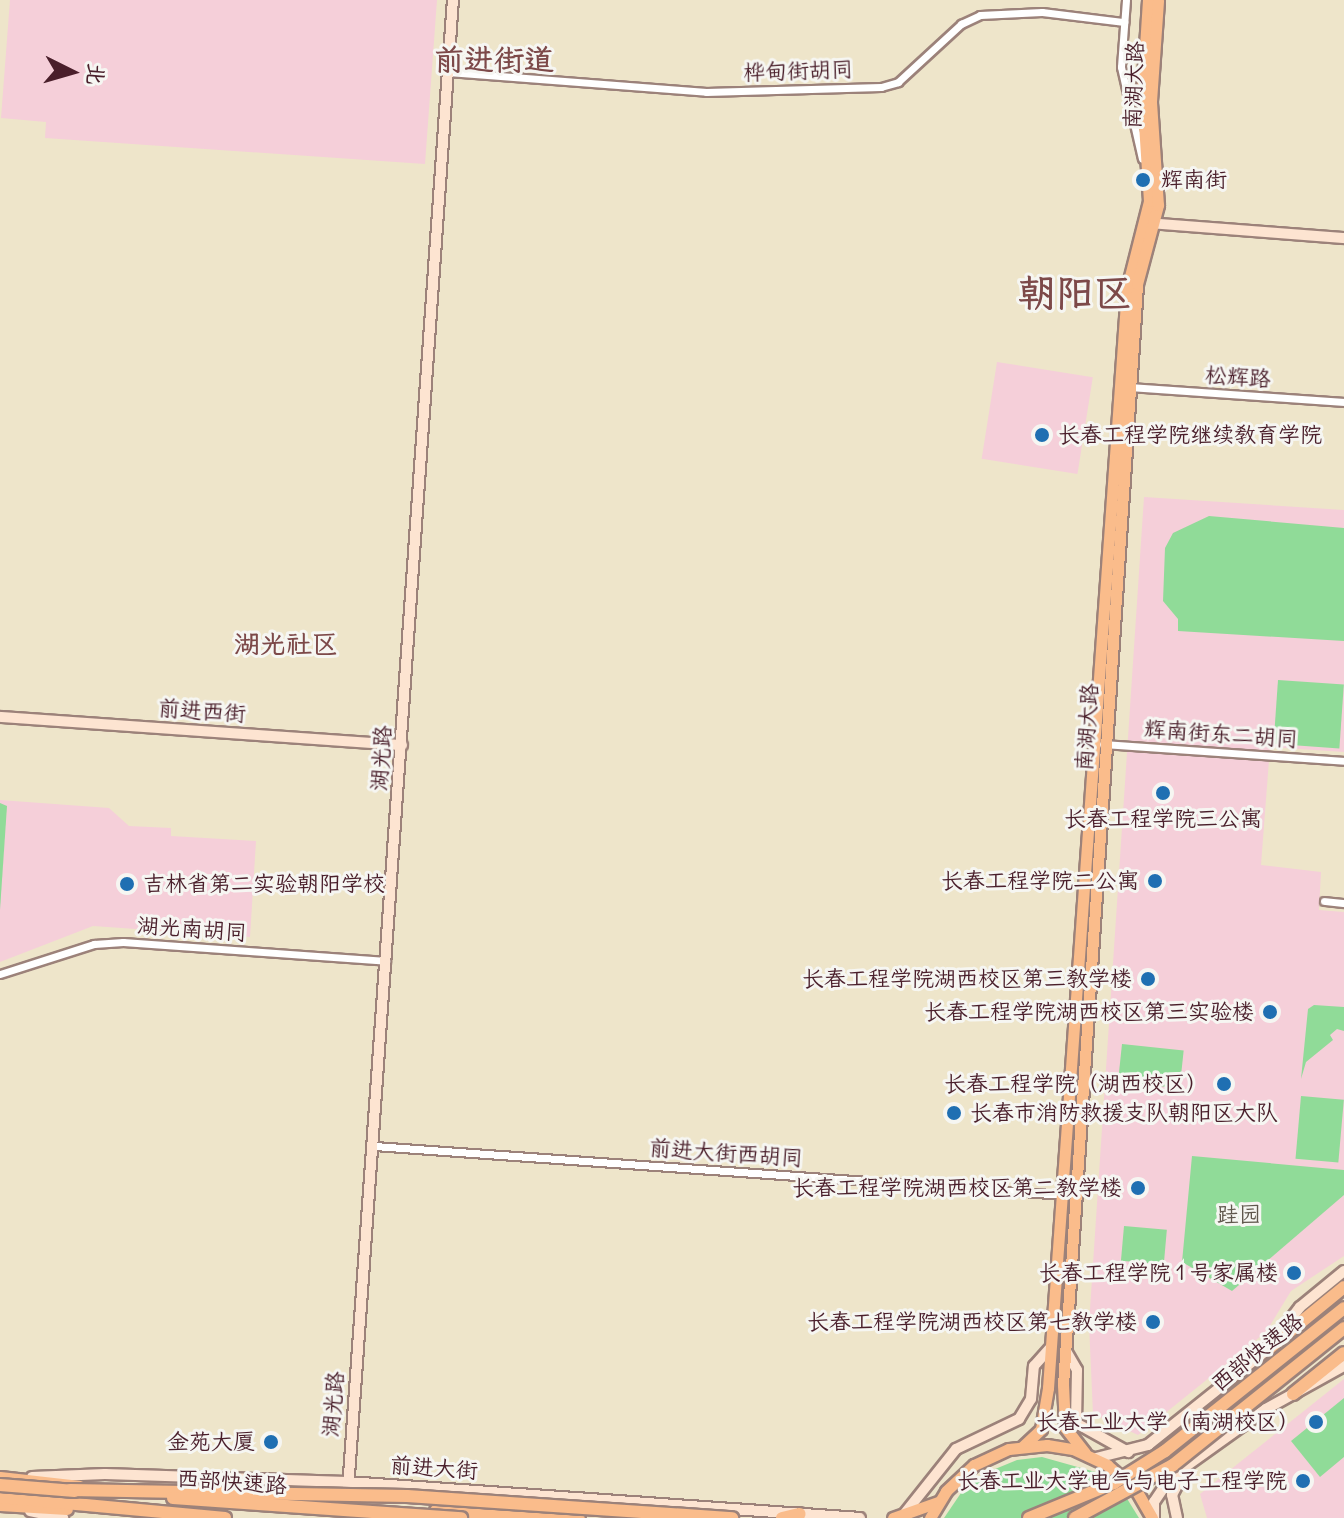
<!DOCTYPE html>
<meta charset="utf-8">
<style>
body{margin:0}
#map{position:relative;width:1344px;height:1518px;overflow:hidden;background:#eee5ca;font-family:Delius,"LXGW WenKai TC",sans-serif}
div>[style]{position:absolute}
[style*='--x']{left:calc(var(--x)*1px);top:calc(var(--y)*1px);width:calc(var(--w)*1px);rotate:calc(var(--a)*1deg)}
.built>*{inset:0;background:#f5cfd9;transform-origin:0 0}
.green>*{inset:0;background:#90db98;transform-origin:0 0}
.roads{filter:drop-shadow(2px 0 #9c827a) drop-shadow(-2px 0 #9c827a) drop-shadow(0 2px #9c827a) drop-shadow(0 -2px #9c827a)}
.street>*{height:7px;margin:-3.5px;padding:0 3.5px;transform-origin:3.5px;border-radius:3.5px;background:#fff}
.secondary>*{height:10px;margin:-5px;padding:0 5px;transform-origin:5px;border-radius:5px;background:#fde4d1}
.primary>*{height:11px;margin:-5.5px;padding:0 5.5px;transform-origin:5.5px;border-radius:5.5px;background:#fabc8b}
.highway>*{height:12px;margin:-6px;padding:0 6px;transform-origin:6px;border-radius:6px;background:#fabc8b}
.bridges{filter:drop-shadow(2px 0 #9c827a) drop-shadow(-2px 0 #9c827a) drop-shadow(0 2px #9c827a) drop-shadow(0 -2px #9c827a)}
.highway-bridge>*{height:12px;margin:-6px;padding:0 6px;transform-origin:6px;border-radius:6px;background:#fabc8b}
.dots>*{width:22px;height:22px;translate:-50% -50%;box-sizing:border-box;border:4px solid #f6f6f2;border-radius:50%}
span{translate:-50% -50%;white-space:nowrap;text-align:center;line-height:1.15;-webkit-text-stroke:6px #f6f6f2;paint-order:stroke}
.street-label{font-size:22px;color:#4a1f2b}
.poi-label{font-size:22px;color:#4a1f2b}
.left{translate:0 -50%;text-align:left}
.right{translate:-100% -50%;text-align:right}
.park-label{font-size:22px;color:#5f574c}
.quarter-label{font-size:26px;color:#7d4949;font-weight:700}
.district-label{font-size:30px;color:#7d4949;font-weight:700}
.town-label{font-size:38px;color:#7d4949;font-weight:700}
.north{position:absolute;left:32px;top:32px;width:80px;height:80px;-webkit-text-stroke:6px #f6f6f2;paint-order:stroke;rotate:95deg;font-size:22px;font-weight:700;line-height:32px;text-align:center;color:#4a1f2b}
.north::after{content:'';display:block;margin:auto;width:28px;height:36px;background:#4a1f2b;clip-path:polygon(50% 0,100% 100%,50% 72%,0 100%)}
</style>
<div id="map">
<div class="built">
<i style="clip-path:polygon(10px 0,437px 0,425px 164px,45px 138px,46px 122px,1px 118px)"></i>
<i style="left:997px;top:362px;width:97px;height:98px;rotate:9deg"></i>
<i style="clip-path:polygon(1144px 497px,1344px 510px,1344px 752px,1270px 747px,1261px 865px,1321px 872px,1319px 910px,1344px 912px,1344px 1256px,1291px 1291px,1266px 1332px,1138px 1435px,1093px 1414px,1089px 1324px)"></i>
<i style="clip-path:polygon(0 800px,109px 808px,129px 826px,171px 828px,171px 836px,256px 841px,250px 937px,93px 926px,0 962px)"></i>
<i style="clip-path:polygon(1344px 1379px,1344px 1518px,1207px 1518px,1200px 1494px)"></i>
</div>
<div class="green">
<i style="clip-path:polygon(1209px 516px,1344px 528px,1344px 641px,1178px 631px,1178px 619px,1163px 601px,1165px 548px,1173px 533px)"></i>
<i style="left:1278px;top:680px;width:66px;height:64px;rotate:4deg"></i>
<i style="clip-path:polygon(0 803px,7px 806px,0 910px)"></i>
<i style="clip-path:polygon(1314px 1005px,1344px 1007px,1344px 1031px,1337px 1029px,1330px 1035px,1333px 1040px,1306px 1062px,1301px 1079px,1308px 1009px)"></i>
<i style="left:1122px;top:1044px;width:62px;height:38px;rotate:6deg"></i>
<i style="left:1301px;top:1096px;width:43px;height:63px;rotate:5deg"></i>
<i style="clip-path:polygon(1192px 1156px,1344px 1170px,1344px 1195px,1232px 1291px,1182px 1262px)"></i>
<i style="left:1124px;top:1226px;width:43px;height:35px;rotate:5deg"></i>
<i style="clip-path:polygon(1344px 1398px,1344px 1457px,1320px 1477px,1291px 1441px)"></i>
<i style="clip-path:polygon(1042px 1457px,1099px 1473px,1126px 1497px,1139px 1518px,944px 1518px,963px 1490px,983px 1474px,1017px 1460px)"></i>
</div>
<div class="roads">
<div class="street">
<i style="--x:1126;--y:0;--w:67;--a:94.3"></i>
<i style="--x:1121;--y:67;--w:94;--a:77.1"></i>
<i style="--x:448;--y:72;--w:259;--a:4.4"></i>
<i style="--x:706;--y:92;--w:175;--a:-1.6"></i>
<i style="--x:881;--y:87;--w:18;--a:-16"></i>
<i style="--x:898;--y:82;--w:86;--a:-42.6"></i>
<i style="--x:961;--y:24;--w:21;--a:-25"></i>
<i style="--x:980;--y:15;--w:62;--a:-2.8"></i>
<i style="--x:1042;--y:12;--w:83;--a:7"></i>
<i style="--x:1129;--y:387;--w:216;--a:4"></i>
<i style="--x:1103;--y:744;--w:242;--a:4"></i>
<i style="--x:1324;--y:901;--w:20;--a:6"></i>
<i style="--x:0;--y:974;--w:99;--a:-17.7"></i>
<i style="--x:94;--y:944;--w:29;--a:-4"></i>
<i style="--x:123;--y:942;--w:264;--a:4.1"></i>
<i style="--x:374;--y:1146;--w:693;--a:4.06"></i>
</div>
<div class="secondary">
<i style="--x:1148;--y:223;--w:197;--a:4.4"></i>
<i style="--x:0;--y:717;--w:403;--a:4"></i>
<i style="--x:1066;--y:1351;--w:22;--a:60"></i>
<i style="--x:1077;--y:1370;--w:53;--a:91.1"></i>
<i style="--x:1076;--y:1423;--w:60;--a:29.1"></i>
<i style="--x:1096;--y:1458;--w:54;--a:-14"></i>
<i style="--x:1148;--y:1445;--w:152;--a:-38.6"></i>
<i style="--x:1267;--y:1350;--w:54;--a:-52.5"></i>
<i style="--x:1300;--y:1307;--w:57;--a:-39.3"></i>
<i style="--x:32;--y:1477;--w:73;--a:-2.4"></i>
<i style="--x:105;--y:1474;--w:242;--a:1.9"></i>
<i style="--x:347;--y:1482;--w:514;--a:4.01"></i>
<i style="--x:30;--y:1511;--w:34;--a:12"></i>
<i style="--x:905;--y:1513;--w:82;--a:-51.4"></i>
<i style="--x:956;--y:1449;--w:70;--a:-25.5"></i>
<i style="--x:1019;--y:1419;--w:23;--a:-59"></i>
<i style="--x:1031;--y:1399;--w:33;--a:-85"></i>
<i style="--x:1034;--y:1366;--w:24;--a:-48"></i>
<i style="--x:346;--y:1518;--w:1522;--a:-85.97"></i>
<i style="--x:1154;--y:1518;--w:16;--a:-90"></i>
<i style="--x:1154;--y:1502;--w:30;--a:-56"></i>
<i style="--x:1171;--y:1477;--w:117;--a:-35.6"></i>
<i style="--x:1266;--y:1409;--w:89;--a:-28.9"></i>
<i style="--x:1177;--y:1518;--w:24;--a:-102"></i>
<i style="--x:1172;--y:1495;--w:26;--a:-62"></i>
</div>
<div class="primary">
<i style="--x:1022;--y:1447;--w:26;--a:-43"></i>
<i style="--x:1041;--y:1429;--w:42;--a:-80.3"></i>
<i style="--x:1048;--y:1388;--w:1103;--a:-85.89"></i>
<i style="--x:1127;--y:288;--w:90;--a:-75.8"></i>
<i style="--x:1149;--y:201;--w:108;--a:-93.7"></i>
<i style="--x:1142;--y:93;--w:93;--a:-86.3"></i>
<i style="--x:1085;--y:1453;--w:33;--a:-128"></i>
<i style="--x:1065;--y:1427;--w:42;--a:-92.7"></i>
<i style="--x:1063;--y:1385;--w:1103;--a:-86.15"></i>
<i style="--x:1137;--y:284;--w:82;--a:-75.1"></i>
<i style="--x:1158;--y:205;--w:104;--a:-93.9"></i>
<i style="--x:1151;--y:101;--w:101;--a:-86"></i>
<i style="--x:0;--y:1477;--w:80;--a:6.5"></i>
<i style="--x:0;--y:1505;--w:67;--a:3.4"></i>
<i style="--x:435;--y:1510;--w:144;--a:3.2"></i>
<i style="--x:893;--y:1518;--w:48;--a:-19.6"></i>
<i style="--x:930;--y:1518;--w:31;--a:-59"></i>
<i style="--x:946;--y:1491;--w:38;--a:-43"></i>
<i style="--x:974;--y:1465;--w:38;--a:-25"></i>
<i style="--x:1009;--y:1449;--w:38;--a:-6"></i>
<i style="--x:1047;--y:1445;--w:26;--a:9"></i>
<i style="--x:1073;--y:1449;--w:38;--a:25"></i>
<i style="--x:1107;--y:1465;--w:38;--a:41"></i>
<i style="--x:1136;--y:1490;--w:32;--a:60"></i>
</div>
<div class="highway">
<i style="--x:1267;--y:1350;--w:99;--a:-39.3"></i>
<i style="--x:1293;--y:1394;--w:65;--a:-38.8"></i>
<i style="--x:0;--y:1497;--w:226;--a:5.3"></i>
<i style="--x:782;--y:1518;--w:18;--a:-13"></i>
</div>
</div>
<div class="bridges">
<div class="highway-bridge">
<i style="--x:0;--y:1485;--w:75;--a:4.6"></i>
<i style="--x:70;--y:1490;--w:337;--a:1"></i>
<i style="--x:407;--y:1496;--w:326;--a:3.9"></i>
<i style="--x:173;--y:1498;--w:289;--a:4"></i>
<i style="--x:1029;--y:1518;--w:92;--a:-22.4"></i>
<i style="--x:1114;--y:1483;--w:60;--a:-32.1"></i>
<i style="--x:1165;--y:1451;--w:229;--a:-38.6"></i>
<i style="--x:1075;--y:1518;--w:111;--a:-28.4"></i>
<i style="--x:1173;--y:1465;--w:219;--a:-38.7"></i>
</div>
</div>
<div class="dots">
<i style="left:1143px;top:180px;background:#1f6fb2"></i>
<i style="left:1042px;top:435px;background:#1f6fb2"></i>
<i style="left:1163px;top:793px;background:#1f6fb2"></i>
<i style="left:1155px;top:881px;background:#1f6fb2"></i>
<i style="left:127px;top:884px;background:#1f6fb2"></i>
<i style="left:1148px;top:979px;background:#1f6fb2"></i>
<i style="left:1270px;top:1012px;background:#1f6fb2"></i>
<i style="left:1224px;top:1084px;background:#1f6fb2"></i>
<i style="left:954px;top:1113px;background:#1f6fb2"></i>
<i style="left:1138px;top:1188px;background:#1f6fb2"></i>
<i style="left:1294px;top:1273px;background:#1f6fb2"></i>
<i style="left:1153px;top:1322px;background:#1f6fb2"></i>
<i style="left:1316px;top:1422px;background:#1f6fb2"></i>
<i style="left:271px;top:1442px;background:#1f6fb2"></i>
<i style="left:1303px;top:1481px;background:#1f6fb2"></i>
</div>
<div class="street-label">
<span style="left:798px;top:71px;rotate:-2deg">桦甸街胡同</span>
<span style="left:1134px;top:85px;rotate:-88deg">南湖大路</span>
<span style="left:1238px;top:377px;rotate:4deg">松辉路</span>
<span style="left:202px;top:711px;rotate:4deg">前进西街</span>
<span style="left:1087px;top:727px;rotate:-86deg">南湖大路</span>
<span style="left:1221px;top:734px;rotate:4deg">辉南街东二胡同</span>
<span style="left:381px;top:758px;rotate:-86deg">湖光路</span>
<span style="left:192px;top:929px;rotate:4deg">湖光南胡同</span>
<span style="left:726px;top:1153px;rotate:4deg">前进大街西胡同</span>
<span style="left:1257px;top:1352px;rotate:-39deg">西部快速路</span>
<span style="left:333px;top:1404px;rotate:-85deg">湖光路</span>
<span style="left:434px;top:1468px;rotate:4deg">前进大街</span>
<span style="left:232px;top:1482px;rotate:4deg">西部快速路</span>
</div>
<div class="poi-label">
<span class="left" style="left:1161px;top:180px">辉南街</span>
<span class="left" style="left:1058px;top:435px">长春工程学院继续教育学院</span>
<span style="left:1163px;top:819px">长春工程学院三公寓</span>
<span class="right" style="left:1139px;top:881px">长春工程学院二公寓</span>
<span class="left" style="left:143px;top:884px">吉林省第二实验朝阳学校</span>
<span class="right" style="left:1132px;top:979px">长春工程学院湖西校区第三教学楼</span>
<span class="right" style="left:1254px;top:1012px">长春工程学院湖西校区第三实验楼</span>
<span class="right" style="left:1208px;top:1084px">长春工程学院（湖西校区）</span>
<span class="left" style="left:970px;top:1113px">长春市消防救援支队朝阳区大队</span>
<span class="right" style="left:1122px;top:1188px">长春工程学院湖西校区第二教学楼</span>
<span class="right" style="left:1278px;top:1273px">长春工程学院 1 号家属楼</span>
<span class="right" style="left:1137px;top:1322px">长春工程学院湖西校区第七教学楼</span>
<span class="right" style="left:1300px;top:1422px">长春工业大学（南湖校区）</span>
<span class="right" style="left:255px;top:1442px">金苑大厦</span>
<span class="right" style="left:1287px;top:1481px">长春工业大学电气与电子工程学院</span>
</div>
<div class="park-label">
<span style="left:1239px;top:1215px">跬园</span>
</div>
<div class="quarter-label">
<span style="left:286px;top:644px">湖光社区</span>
</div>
<div class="district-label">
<span style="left:494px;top:59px">前进街道</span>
</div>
<div class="town-label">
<span style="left:1075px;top:293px">朝阳区</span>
</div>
<div class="north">北</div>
</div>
